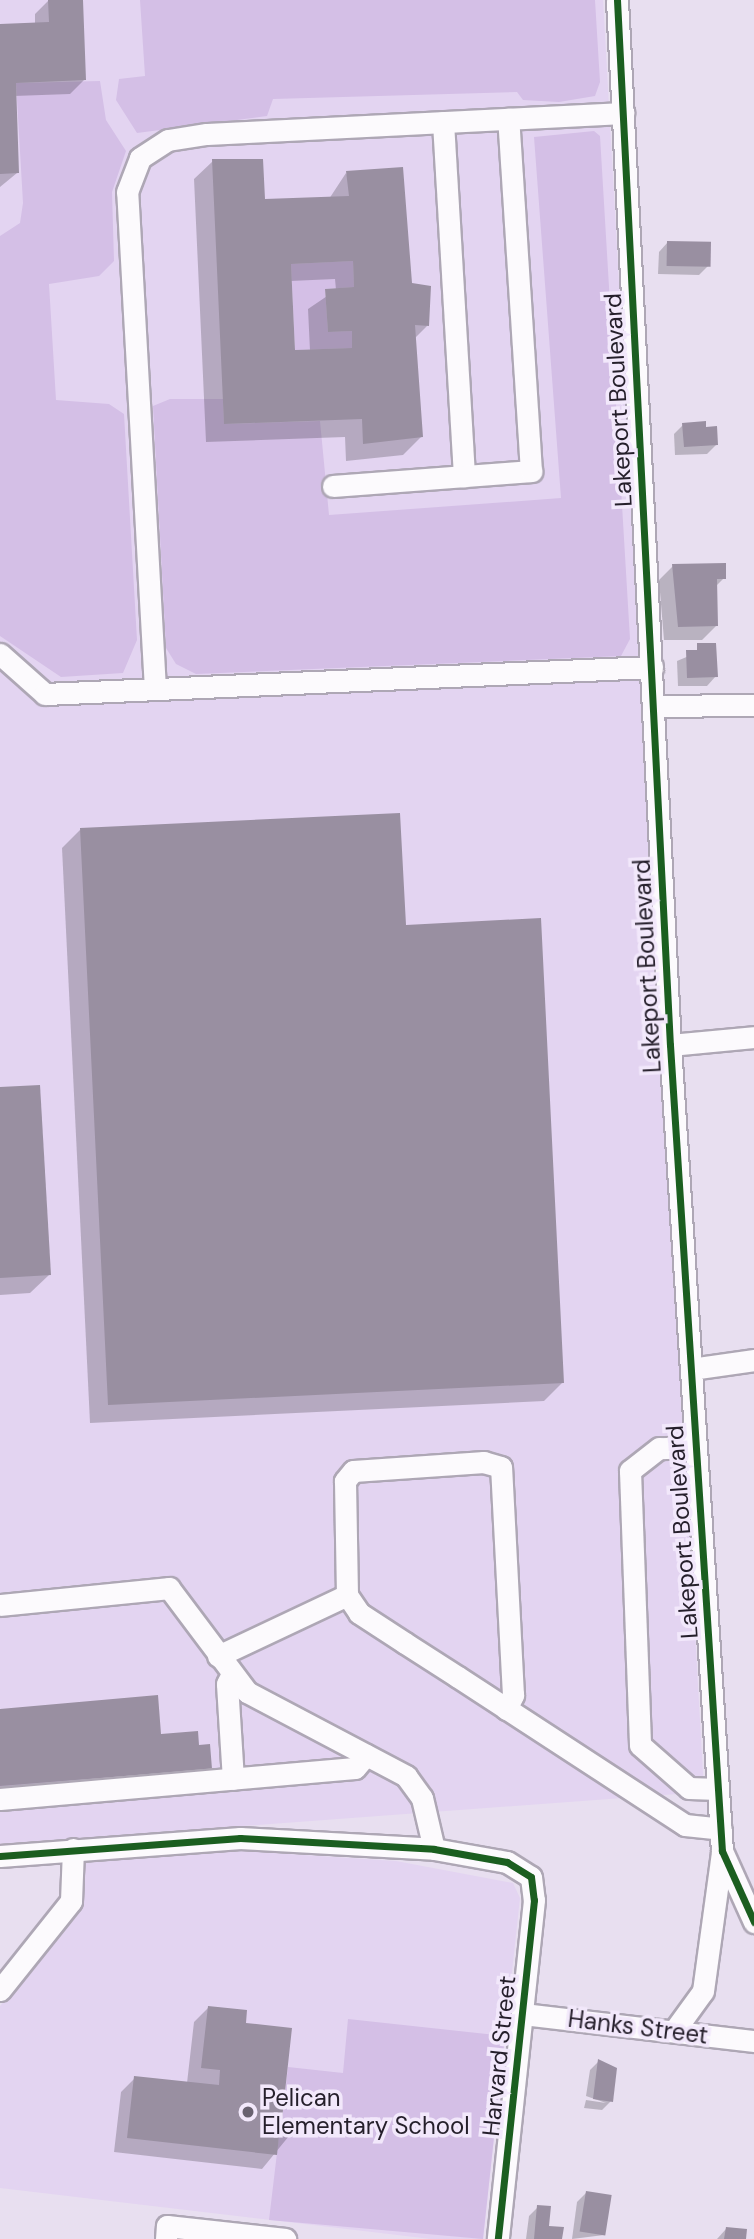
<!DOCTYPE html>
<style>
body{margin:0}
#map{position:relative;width:754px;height:2239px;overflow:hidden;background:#e8dff0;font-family:"DM Sans",sans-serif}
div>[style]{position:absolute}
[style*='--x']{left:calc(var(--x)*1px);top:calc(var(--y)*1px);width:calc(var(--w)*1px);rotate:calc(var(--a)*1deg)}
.built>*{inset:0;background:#e3d4f1}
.green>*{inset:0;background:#d4bfe6}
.shadow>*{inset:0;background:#0003}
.building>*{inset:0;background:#998fa1;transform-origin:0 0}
.roads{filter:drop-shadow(2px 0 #aea7b5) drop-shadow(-2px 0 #aea7b5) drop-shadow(0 2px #aea7b5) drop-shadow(0 -2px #aea7b5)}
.minor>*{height:21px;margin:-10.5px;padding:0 10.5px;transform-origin:10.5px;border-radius:10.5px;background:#fcfafd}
.cycleway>*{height:7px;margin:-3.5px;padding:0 3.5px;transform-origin:3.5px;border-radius:3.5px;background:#1b5e20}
.dots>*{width:19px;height:19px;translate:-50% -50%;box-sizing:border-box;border:4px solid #f2e8fb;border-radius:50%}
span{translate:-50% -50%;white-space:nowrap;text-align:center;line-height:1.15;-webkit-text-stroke:7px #f2e8fb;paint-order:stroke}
.street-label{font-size:24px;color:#251f2b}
.poi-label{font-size:24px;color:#251f2b}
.left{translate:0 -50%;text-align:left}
</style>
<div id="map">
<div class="built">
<i style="clip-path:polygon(0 0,603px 0,704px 1792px,0 1844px)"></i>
<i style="clip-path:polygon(243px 1851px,396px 1861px,513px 1883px,520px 1898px,483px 2239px,431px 2239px,0 2188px,0 2006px,81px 1907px,85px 1862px)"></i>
</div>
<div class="green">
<i style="clip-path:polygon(140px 0,595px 0,600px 82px,595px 96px,559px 102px,523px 100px,517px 92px,273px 99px,267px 116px,137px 133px,116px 100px,119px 79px,145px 76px)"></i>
<i style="clip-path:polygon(100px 81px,106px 120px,126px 151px,112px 192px,114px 261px,99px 276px,49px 284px,56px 400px,109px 404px,124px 414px,137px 640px,123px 673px,61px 677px,0 636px,0 236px,20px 223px,23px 203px,16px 83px)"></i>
<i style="clip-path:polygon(594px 131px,600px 136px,630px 639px,621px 656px,196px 674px,176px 664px,166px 648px,153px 406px,170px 399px,223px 399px,224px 424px,320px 421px,329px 515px,561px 498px,534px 137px)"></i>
<i style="clip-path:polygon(353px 261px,354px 287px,325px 289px,328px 332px,352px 331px,352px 348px,295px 350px,291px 264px)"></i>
<i style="clip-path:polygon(348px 2019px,505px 2036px,483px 2239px,269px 2220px,279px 2136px,291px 2136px,292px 2120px,282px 2119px,288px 2067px,343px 2073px)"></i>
</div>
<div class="shadow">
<i style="clip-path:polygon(49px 0,81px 0,84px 80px,70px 94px,14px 96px,17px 173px,0 187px,0 25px,35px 24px,35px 14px)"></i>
<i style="clip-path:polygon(evenodd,213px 161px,263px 201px,329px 199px,346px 173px,427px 326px,414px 339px,421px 437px,403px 455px,346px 461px,345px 437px,206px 442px,194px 179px,213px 161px,335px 279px,336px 290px,308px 309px,310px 351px,293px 352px,290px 281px,335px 279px)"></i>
<i style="clip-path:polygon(668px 242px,708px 266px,699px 275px,658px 274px,659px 252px)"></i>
<i style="clip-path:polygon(683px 425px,704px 429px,717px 444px,707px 454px,675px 455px,674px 434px)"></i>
<i style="clip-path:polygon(673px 566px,724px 578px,715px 587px,716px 626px,702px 640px,664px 640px,659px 580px)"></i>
<i style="clip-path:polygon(715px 645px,716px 676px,707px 686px,678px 686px,677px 661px)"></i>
<i style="clip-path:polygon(80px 830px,404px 927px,562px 1383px,544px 1401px,90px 1423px,62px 848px)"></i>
<i style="clip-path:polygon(0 1089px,49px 1275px,30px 1293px,0 1295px)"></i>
<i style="clip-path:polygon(0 1710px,159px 1736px,211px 1768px,192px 1786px,0 1802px)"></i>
<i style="clip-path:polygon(208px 2008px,289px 2136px,262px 2169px,114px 2152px,121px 2092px,135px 2078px,187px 2083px,194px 2022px)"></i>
<i style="clip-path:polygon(599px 2061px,611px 2101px,602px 2110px,584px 2108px,586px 2100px,606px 2103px,586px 2096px,590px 2070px)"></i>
<i style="clip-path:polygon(586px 2193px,604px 2235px,572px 2239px,577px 2202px)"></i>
<i style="clip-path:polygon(538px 2207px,547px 2227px,561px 2239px,526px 2239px,529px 2216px)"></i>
<i style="clip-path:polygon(726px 2229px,745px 2239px,717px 2239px)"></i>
</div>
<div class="building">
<i style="clip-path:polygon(48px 0,83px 0,86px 80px,16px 83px,19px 173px,0 174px,0 24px,49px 22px)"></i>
<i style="clip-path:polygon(evenodd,212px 159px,263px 159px,265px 199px,349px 196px,346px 171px,403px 167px,412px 283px,431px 286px,429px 326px,415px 325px,423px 437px,363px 444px,362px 419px,224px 424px,212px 159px,353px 261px,354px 287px,325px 289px,328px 332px,352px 331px,352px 348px,295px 350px,291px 264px,353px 261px)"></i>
<i style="left:667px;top:241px;width:44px;height:25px;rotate:1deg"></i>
<i style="clip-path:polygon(706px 421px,706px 427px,717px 426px,718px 445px,684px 447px,682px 423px)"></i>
<i style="clip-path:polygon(726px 563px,726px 579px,717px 579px,718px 626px,678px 627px,672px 564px)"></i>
<i style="clip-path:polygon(697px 643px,716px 643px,718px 677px,687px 678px,686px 650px,697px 650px)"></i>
<i style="clip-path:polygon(400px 813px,406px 925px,541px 918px,564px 1383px,108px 1405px,80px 828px)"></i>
<i style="clip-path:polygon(40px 1085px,51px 1275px,0 1278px,0 1087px)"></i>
<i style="clip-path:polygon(158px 1695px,161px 1734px,198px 1731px,199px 1745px,210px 1744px,212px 1769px,0 1786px,0 1709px)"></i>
<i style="clip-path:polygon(208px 2006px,247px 2010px,246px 2023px,292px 2028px,282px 2119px,292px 2120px,290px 2137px,279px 2136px,277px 2155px,127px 2138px,134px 2076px,219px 2085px,220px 2070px,201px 2068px)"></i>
<i style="clip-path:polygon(598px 2059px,617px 2068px,613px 2102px,593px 2099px)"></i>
<i style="left:586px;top:2191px;width:26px;height:41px;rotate:9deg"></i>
<i style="clip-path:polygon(537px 2205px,551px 2206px,549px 2226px,564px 2227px,562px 2239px,534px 2239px)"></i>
<i style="clip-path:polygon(726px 2227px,747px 2229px,746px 2239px,724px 2239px)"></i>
</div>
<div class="roads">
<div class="minor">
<i style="--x:617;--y:0;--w:1046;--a:87.1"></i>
<i style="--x:670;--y:1045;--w:808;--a:86.31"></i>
<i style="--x:722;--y:1851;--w:78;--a:65.7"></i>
<i style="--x:443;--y:122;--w:355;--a:86.6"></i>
<i style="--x:333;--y:486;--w:199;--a:-4.3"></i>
<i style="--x:531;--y:471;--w:353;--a:-93.7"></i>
<i style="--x:0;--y:654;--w:60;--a:41.6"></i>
<i style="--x:45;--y:694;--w:608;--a:-2.55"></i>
<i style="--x:155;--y:689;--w:498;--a:-93.2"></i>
<i style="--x:127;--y:192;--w:36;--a:-69"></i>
<i style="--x:140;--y:158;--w:33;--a:-33"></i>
<i style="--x:168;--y:140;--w:39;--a:-9"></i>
<i style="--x:207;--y:134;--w:417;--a:-2.9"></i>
<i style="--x:654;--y:706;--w:100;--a:-0.6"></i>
<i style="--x:670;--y:1045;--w:84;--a:-5.4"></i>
<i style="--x:691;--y:1369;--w:64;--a:-8.1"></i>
<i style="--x:696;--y:1447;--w:37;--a:178"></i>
<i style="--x:659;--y:1448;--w:37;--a:142"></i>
<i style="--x:630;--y:1471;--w:274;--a:87.9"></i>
<i style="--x:640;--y:1745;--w:65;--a:41.3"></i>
<i style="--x:689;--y:1788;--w:29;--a:2"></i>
<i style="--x:0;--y:1605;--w:170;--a:-5.7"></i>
<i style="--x:169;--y:1588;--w:130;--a:53.1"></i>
<i style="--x:247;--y:1692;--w:180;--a:27.8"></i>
<i style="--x:406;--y:1776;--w:27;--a:54"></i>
<i style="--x:422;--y:1798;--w:52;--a:76.8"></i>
<i style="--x:218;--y:1656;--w:143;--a:-25.3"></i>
<i style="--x:232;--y:1674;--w:11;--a:117"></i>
<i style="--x:227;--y:1684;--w:95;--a:86.4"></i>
<i style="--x:506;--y:1709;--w:16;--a:-63"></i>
<i style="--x:513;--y:1695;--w:228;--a:-93"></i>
<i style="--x:501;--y:1467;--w:18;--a:-164"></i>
<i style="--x:484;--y:1462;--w:131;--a:176.1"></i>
<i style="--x:353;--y:1471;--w:13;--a:129"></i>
<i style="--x:345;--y:1481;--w:114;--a:89"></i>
<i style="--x:347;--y:1595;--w:22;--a:56"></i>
<i style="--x:359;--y:1613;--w:55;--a:33.1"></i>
<i style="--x:405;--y:1643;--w:63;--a:32.7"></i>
<i style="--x:458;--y:1677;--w:271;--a:33.1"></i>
<i style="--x:685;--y:1825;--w:36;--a:6"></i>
<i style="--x:0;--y:1799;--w:356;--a:-5"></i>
<i style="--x:355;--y:1768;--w:17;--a:-50"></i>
<i style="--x:0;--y:1856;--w:241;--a:-4.3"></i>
<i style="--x:240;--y:1838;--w:194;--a:3.2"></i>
<i style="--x:434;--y:1849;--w:74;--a:10.1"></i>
<i style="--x:507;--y:1862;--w:28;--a:32"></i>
<i style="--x:531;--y:1877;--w:23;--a:83"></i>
<i style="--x:534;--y:1900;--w:341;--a:96.1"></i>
<i style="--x:0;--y:1990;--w:114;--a:-51.4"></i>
<i style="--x:71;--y:1901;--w:52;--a:-87.8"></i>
<i style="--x:523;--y:2014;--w:233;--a:6.7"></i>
<i style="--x:674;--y:2031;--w:49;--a:-54.1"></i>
<i style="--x:703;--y:1991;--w:139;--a:-82.2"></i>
<i style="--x:166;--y:2239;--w:13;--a:-86"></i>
<i style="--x:167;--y:2226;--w:119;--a:6.3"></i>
</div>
</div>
<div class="cycleway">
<i style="--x:617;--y:0;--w:1046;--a:87.1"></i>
<i style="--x:670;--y:1045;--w:808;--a:86.31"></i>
<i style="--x:722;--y:1851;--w:78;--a:65.7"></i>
<i style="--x:0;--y:1856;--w:241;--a:-4.3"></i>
<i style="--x:240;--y:1838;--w:194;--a:3.2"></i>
<i style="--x:434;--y:1849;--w:74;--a:10.1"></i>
<i style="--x:507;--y:1862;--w:28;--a:32"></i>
<i style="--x:531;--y:1877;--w:23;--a:83"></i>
<i style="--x:534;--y:1900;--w:341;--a:96.1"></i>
</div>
<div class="dots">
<i style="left:248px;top:2112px;background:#696270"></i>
</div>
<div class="street-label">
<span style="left:618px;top:400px;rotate:-93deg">Lakeport Boulevard</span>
<span style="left:647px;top:966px;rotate:-93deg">Lakeport Boulevard</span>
<span style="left:682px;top:1532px;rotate:-94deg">Lakeport Boulevard</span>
<span style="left:638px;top:2027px;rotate:7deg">Hanks Street</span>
<span style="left:499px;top:2056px;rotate:-84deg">Harvard Street</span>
</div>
<div class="poi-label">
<span class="left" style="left:262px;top:2112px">Pelican<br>Elementary School</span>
</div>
</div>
